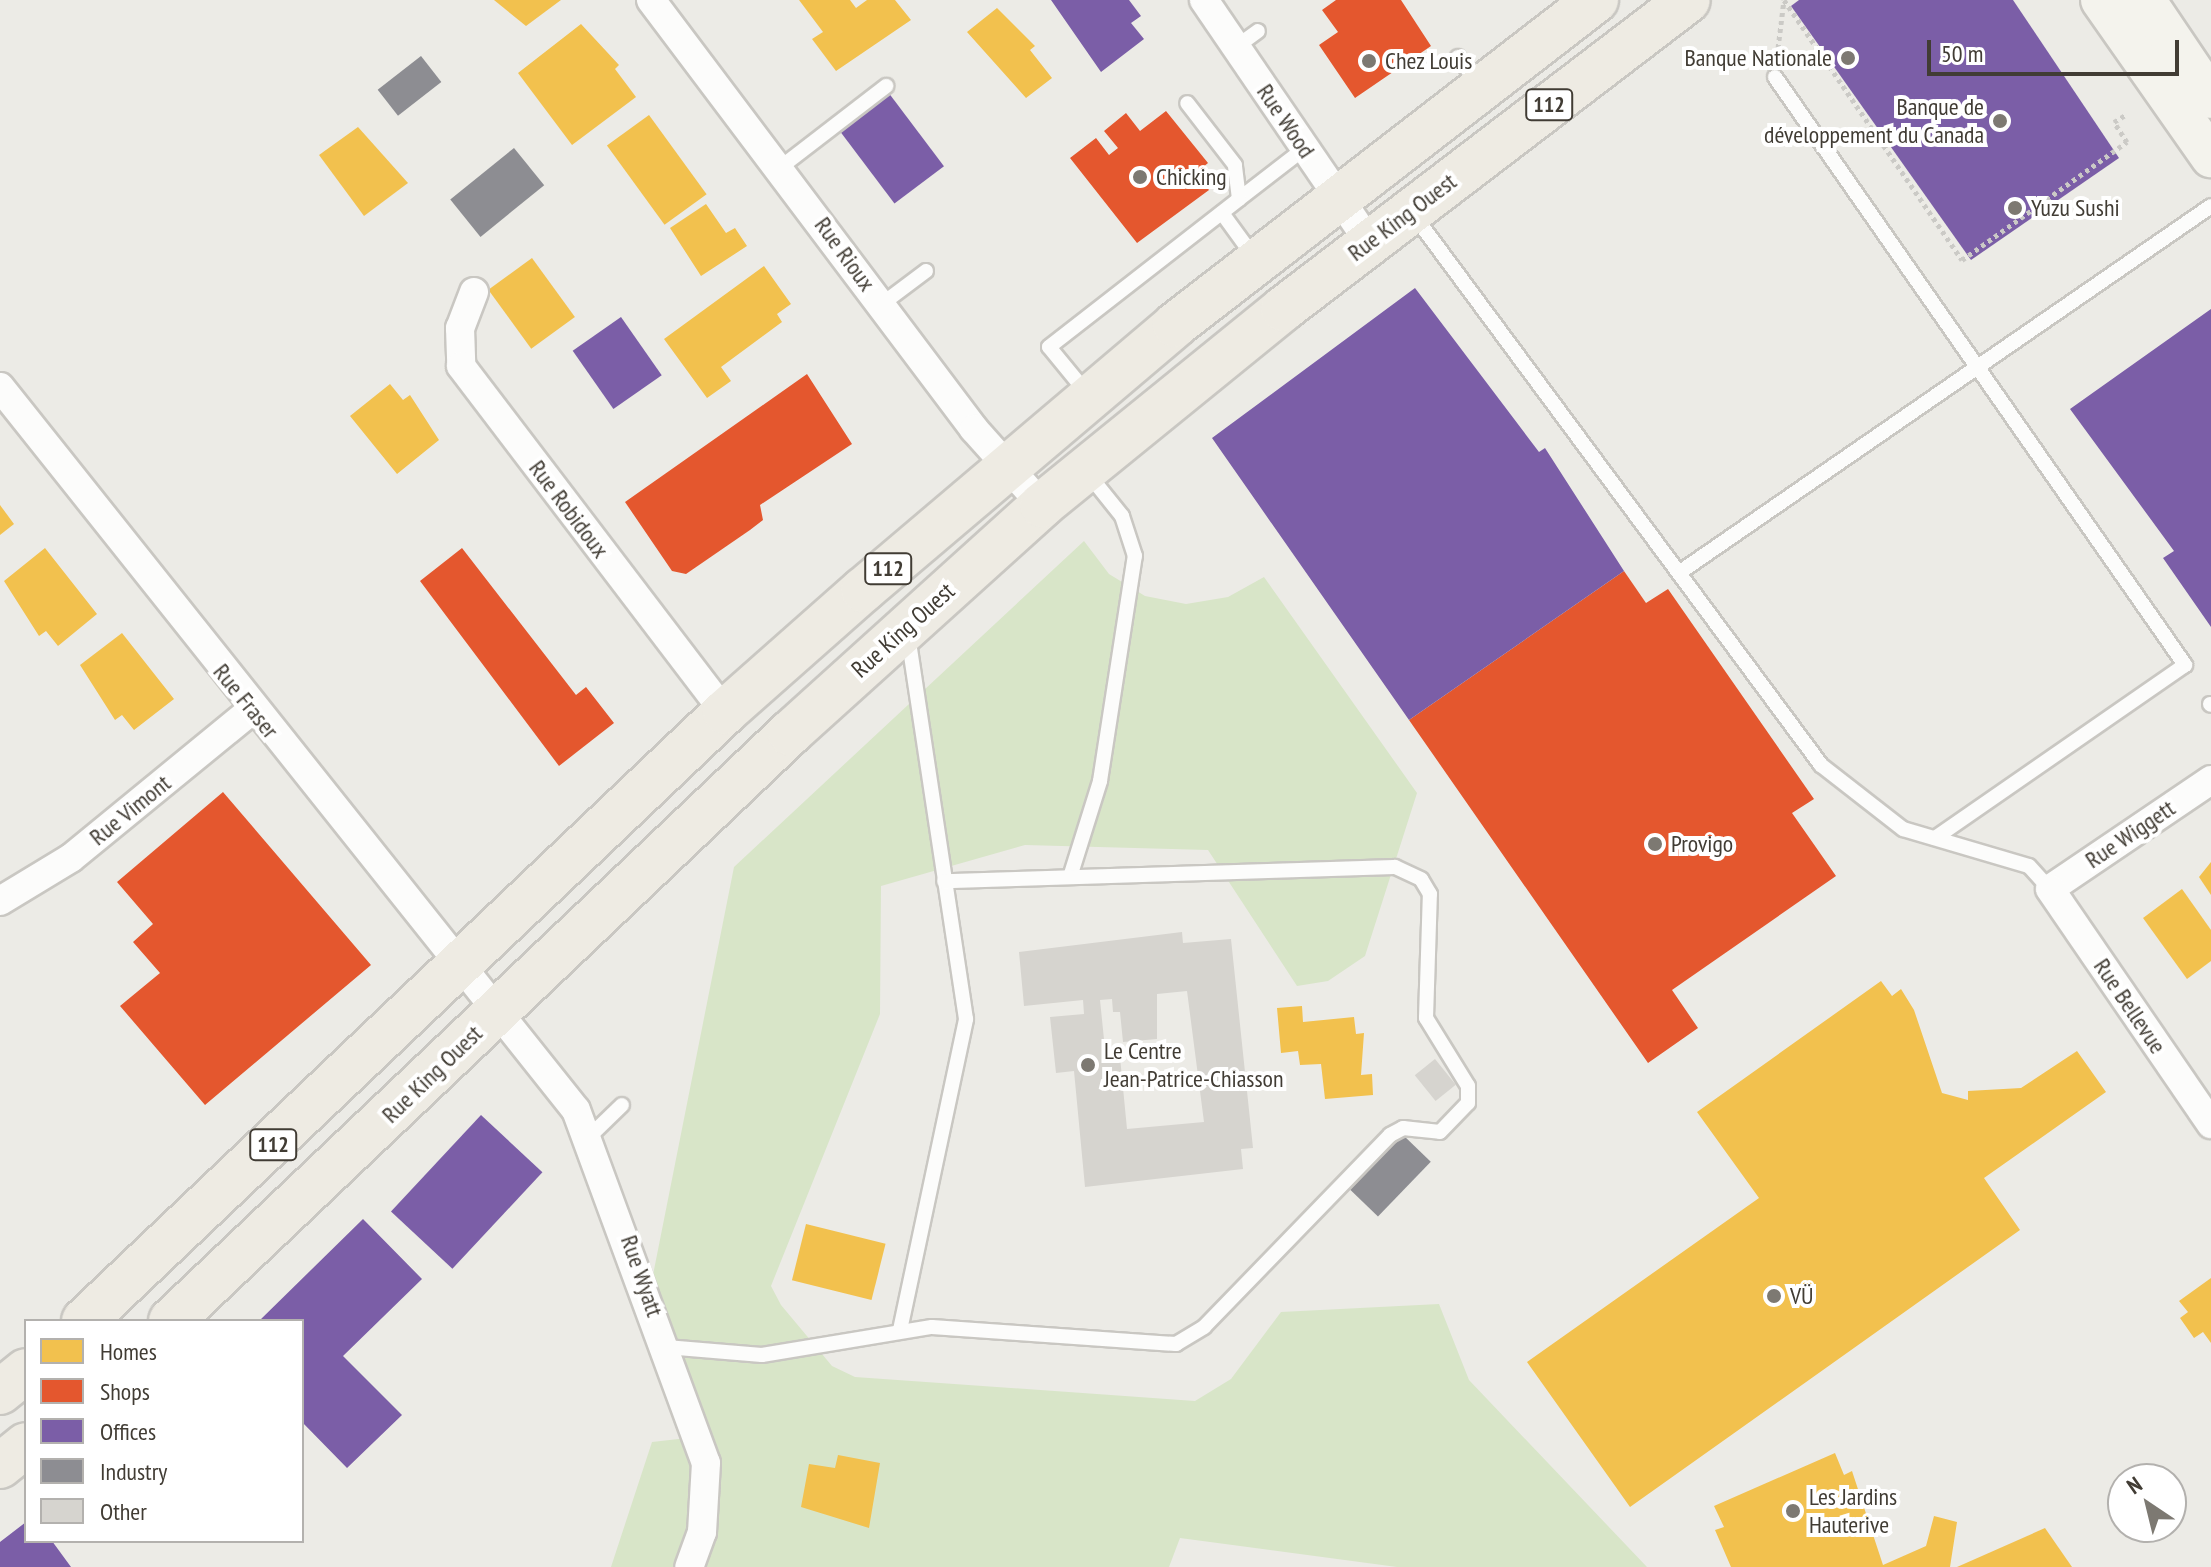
<!DOCTYPE html>
<meta charset="utf-8">
<style>
body{margin:0}
#map{position:relative;width:2211px;height:1567px;overflow:hidden;background:#ecebe6;font-family:"PT Sans Narrow",sans-serif}
div>[style]{position:absolute}
[style*='--x']{left:calc(var(--x)*1px);top:calc(var(--y)*1px);width:calc(var(--w)*1px);rotate:calc(var(--a)*1deg)}
.green>*{inset:0;background:#d8e5c8}
.homes>*{inset:0;background:#f2c14e;transform-origin:0 0}
.shops>*{inset:0;background:#e4572e}
.offices>*{inset:0;background:#7b5ea7;transform-origin:0 0}
.industry>*{inset:0;background:#8d8d92;transform-origin:0 0}
.building>*{inset:0;background:#d6d4cf;transform-origin:0 0}
.path>*{height:5px;margin-top:-2.5px;transform-origin:0;background:repeating-linear-gradient(90deg,#cbcac6 0 4px,transparent 0 8px)}
.roads{filter:drop-shadow(2px 0 #c9c7c2) drop-shadow(-2px 0 #c9c7c2) drop-shadow(0 2px #c9c7c2) drop-shadow(0 -2px #c9c7c2)}
.lane>*{height:14px;margin:-7px;padding:0 7px;transform-origin:7px;border-radius:7px;background:#fcfcfb}
.street>*{height:28px;margin:-14px;padding:0 14px;transform-origin:14px;border-radius:14px;background:#fcfcfb}
.secondary>*{height:40px;margin:-20px;padding:0 20px;transform-origin:20px;border-radius:20px;background:#f4f3ed}
.primary>*{height:44px;margin:-22px;padding:0 22px;transform-origin:22px;border-radius:22px;background:#eeebe3}
.dots>*{width:22px;height:22px;translate:-50% -50%;box-sizing:border-box;border:4px solid #fff;border-radius:50%}
span{translate:-50% -50%;white-space:nowrap;text-align:center;line-height:1.15;-webkit-text-stroke:8px #fff;paint-order:stroke}
.shield-label span{padding:2px 6px;background:#fff;border:2px solid;border-radius:6px;-webkit-text-stroke-width:0}
.shield-label{font-size:22px;color:#413c34;font-weight:700}
.poi-label{font-size:24px;color:#413c34}
.right{translate:-100% -50%;text-align:right}
.left{translate:0 -50%;text-align:left}
.street-label{font-size:24px;color:#413c34}
.legend{position:absolute;left:24px;top:1319px;width:280px;height:224px;box-sizing:border-box;background:#fff;border:2px solid #b3b1ae;margin:0;padding:10px 14px;list-style:none;font-size:24px;color:#413c34}
.legend li{display:flex;align-items:center;gap:16px;height:40px}
.legend b{width:40px;border:2px solid #b3b1ae}
.north{position:absolute;left:2107px;top:1463px;width:80px;height:80px;box-sizing:border-box;background:#fff;border:2px solid #b3b1ae;border-radius:50%;rotate:325deg;font-size:22px;font-weight:700;line-height:32px;text-align:center;color:#413c34}
.north::after{content:'';display:block;margin:auto;width:28px;height:36px;background:#7d7972;clip-path:polygon(50% 0,100% 100%,50% 72%,0 100%)}
.scale{position:absolute;left:1927px;top:40px;width:252px;height:36px;box-sizing:border-box;border:4px solid #413c34;border-top:0;padding-left:10px;font-size:24px;line-height:28px;white-space:nowrap;color:#413c34;-webkit-text-stroke:6px #fff;paint-order:stroke}
</style>
<div id="map">
<div class="green">
<i style="clip-path:polygon(1084px 541px,1109px 574px,1145px 596px,1186px 604px,1228px 597px,1264px 577px,1417px 793px,1365px 956px,1328px 981px,1297px 986px,1208px 850px,1025px 845px,881px 886px,880px 1014px,771px 1286px,781px 1305px,832px 1366px,855px 1377px,1195px 1401px,1231px 1379px,1281px 1312px,1439px 1304px,1469px 1380px,1647px 1567px,1397px 1567px,1180px 1538px,1169px 1567px,611px 1567px,652px 1442px,696px 1437px,649px 1295px,734px 867px)"></i>
</div>
<div class="homes">
<i style="clip-path:polygon(494px 0,561px 0,526px 26px)"></i>
<i style="clip-path:polygon(799px 0,850px 0,856px 8px,867px 0,895px 0,911px 20px,836px 71px,812px 39px,823px 32px)"></i>
<i style="clip-path:polygon(997px 8px,1035px 46px,1030px 50px,1052px 78px,1026px 98px,967px 32px)"></i>
<i style="clip-path:polygon(581px 24px,619px 65px,615px 69px,636px 97px,572px 145px,518px 73px)"></i>
<i style="left:649px;top:115px;width:98px;height:52px;rotate:54deg"></i>
<i style="clip-path:polygon(358px 127px,408px 183px,364px 216px,319px 155px)"></i>
<i style="clip-path:polygon(706px 204px,726px 233px,735px 228px,747px 246px,701px 276px,670px 228px)"></i>
<i style="left:532px;top:258px;width:73px;height:54px;rotate:54deg"></i>
<i style="clip-path:polygon(764px 266px,791px 304px,777px 314px,782px 322px,721px 367px,731px 381px,707px 398px,664px 339px)"></i>
<i style="clip-path:polygon(390px 384px,403px 400px,410px 395px,439px 440px,397px 474px,350px 416px)"></i>
<i style="clip-path:polygon(0 505px,14px 524px,0 535px)"></i>
<i style="clip-path:polygon(45px 548px,97px 614px,58px 646px,46px 631px,39px 636px,4px 581px)"></i>
<i style="clip-path:polygon(122px 633px,174px 699px,134px 730px,122px 715px,115px 720px,80px 665px)"></i>
<i style="clip-path:polygon(2211px 862px,2211px 895px,2199px 877px)"></i>
<i style="clip-path:polygon(2182px 889px,2211px 930px,2211px 961px,2187px 979px,2143px 918px)"></i>
<i style="clip-path:polygon(1881px 981px,1892px 996px,1901px 989px,1914px 1010px,1942px 1093px,1968px 1100px,1968px 1091px,2021px 1088px,2077px 1051px,2106px 1092px,1984px 1178px,2020px 1230px,1630px 1507px,1527px 1362px,1759px 1198px,1697px 1112px)"></i>
<i style="clip-path:polygon(1302px 1006px,1303px 1022px,1354px 1017px,1356px 1034px,1364px 1033px,1361px 1075px,1372px 1074px,1373px 1095px,1325px 1099px,1321px 1064px,1300px 1065px,1298px 1051px,1281px 1053px,1277px 1008px)"></i>
<i style="left:806px;top:1224px;width:82px;height:58px;rotate:14deg"></i>
<i style="clip-path:polygon(2211px 1278px,2211px 1343px,2203px 1332px,2194px 1338px,2180px 1318px,2188px 1312px,2179px 1301px)"></i>
<i style="clip-path:polygon(1835px 1453px,1844px 1475px,1852px 1471px,1883px 1565px,1926px 1546px,1934px 1516px,1957px 1522px,1950px 1567px,1731px 1567px,1715px 1530px,1724px 1527px,1714px 1506px)"></i>
<i style="clip-path:polygon(838px 1455px,880px 1463px,869px 1528px,801px 1507px,809px 1464px,835px 1468px)"></i>
<i style="clip-path:polygon(2045px 1528px,2072px 1567px,1957px 1567px)"></i>
</div>
<div class="shops">
<i style="clip-path:polygon(1336px 0,1401px 0,1431px 46px,1355px 98px,1319px 45px,1338px 32px,1322px 10px)"></i>
<i style="clip-path:polygon(1166px 111px,1208px 163px,1196px 173px,1209px 190px,1137px 243px,1070px 158px,1096px 138px,1109px 155px,1118px 148px,1104px 131px,1126px 113px,1140px 131px)"></i>
<i style="clip-path:polygon(807px 374px,852px 444px,760px 505px,763px 520px,750px 530px,686px 574px,672px 571px,625px 502px)"></i>
<i style="clip-path:polygon(462px 548px,576px 695px,586px 687px,614px 723px,559px 766px,420px 581px)"></i>
<i style="clip-path:polygon(1624px 571px,1646px 603px,1668px 589px,1814px 799px,1792px 813px,1836px 876px,1672px 990px,1698px 1028px,1648px 1063px,1409px 720px)"></i>
<i style="clip-path:polygon(223px 792px,371px 965px,205px 1105px,120px 1006px,160px 973px,133px 942px,153px 924px,117px 882px)"></i>
</div>
<div class="offices">
<i style="clip-path:polygon(1051px 0,1129px 0,1141px 16px,1131px 23px,1144px 39px,1101px 72px)"></i>
<i style="clip-path:polygon(1799px 0,2013px 0,2119px 158px,1971px 260px,1791px 6px)"></i>
<i style="left:888px;top:92px;width:93px;height:62px;rotate:53deg"></i>
<i style="clip-path:polygon(1415px 288px,1539px 452px,1545px 448px,1624px 571px,1409px 720px,1212px 438px)"></i>
<i style="clip-path:polygon(2211px 309px,2211px 627px,2163px 558px,2174px 551px,2070px 409px)"></i>
<i style="left:621px;top:317px;width:71px;height:59px;rotate:55deg"></i>
<i style="left:481px;top:1115px;width:84px;height:132px;rotate:43deg"></i>
<i style="clip-path:polygon(363px 1219px,422px 1279px,343px 1356px,402px 1415px,347px 1468px,302px 1422px,302px 1321px,259px 1321px)"></i>
<i style="clip-path:polygon(26px 1522px,26px 1541px,52px 1541px,71px 1567px,0 1567px,0 1542px)"></i>
</div>
<div class="industry">
<i style="left:421px;top:56px;width:33px;height:55px;rotate:52deg"></i>
<i style="left:514px;top:148px;width:48px;height:82px;rotate:51deg"></i>
<i style="left:1402px;top:1134px;width:40px;height:76px;rotate:44deg"></i>
</div>
<div class="building">
<i style="clip-path:polygon(evenodd,1182px 932px,1183px 943px,1231px 939px,1253px 1148px,1241px 1149px,1243px 1169px,1085px 1187px,1074px 1071px,1056px 1073px,1050px 1017px,1084px 1014px,1083px 1000px,1024px 1006px,1019px 952px,1182px 932px,1187px 991px,1204px 1122px,1127px 1129px,1120px 1057px,1106px 1059px,1100px 1000px,1112px 999px,1113px 1012px,1120px 1012px,1123px 1042px,1157px 1039px,1157px 994px,1187px 991px)"></i>
<i style="left:1435px;top:1059px;width:33px;height:26px;rotate:51deg"></i>
</div>
<div class="path">
<i style="--x:1784;--y:0;--w:315;--a:55.6"></i>
<i style="--x:1962;--y:260;--w:203;--a:-35.6"></i>
<i style="--x:2127;--y:142;--w:24;--a:-123"></i>
<i style="--x:2114;--y:122;--w:15;--a:-32"></i>
<i style="--x:1777;--y:56;--w:56;--a:-82.9"></i>
</div>
<div class="roads">
<div class="lane">
<i style="--x:1236;--y:47;--w:27;--a:-36"></i>
<i style="--x:1458;--y:57;--w:36;--a:53"></i>
<i style="--x:1775;--y:77;--w:717;--a:55.11"></i>
<i style="--x:2185;--y:665;--w:304;--a:145.3"></i>
<i style="--x:781;--y:167;--w:133;--a:-37.6"></i>
<i style="--x:1239;--y:199;--w:83;--a:-37.7"></i>
<i style="--x:1222;--y:213;--w:54;--a:54"></i>
<i style="--x:1413;--y:214;--w:686;--a:53.48"></i>
<i style="--x:1821;--y:765;--w:104;--a:38"></i>
<i style="--x:1903;--y:829;--w:131;--a:16.4"></i>
<i style="--x:2029;--y:866;--w:31;--a:48"></i>
<i style="--x:882;--y:304;--w:55;--a:-36.9"></i>
<i style="--x:1086;--y:392;--w:58;--a:-129.4"></i>
<i style="--x:1049;--y:347;--w:241;--a:-37.9"></i>
<i style="--x:1239;--y:199;--w:34;--a:-97"></i>
<i style="--x:1235;--y:165;--w:78;--a:-127.7"></i>
<i style="--x:1683;--y:570;--w:641;--a:-34.58"></i>
<i style="--x:2210;--y:704;--w:1;--a:45"></i>
<i style="--x:1070;--y:877;--w:101;--a:-72.6"></i>
<i style="--x:1100;--y:781;--w:228;--a:-81.2"></i>
<i style="--x:1135;--y:556;--w:42;--a:-108"></i>
<i style="--x:1122;--y:516;--w:53;--a:-128.8"></i>
<i style="--x:591;--y:1135;--w:43;--a:-44.1"></i>
<i style="--x:900;--y:1330;--w:318;--a:-78"></i>
<i style="--x:966;--y:1019;--w:389;--a:-98.6"></i>
<i style="--x:666;--y:1347;--w:96;--a:4.8"></i>
<i style="--x:762;--y:1355;--w:172;--a:-9.4"></i>
<i style="--x:932;--y:1327;--w:245;--a:4"></i>
<i style="--x:1176;--y:1344;--w:33;--a:-31"></i>
<i style="--x:1204;--y:1327;--w:267;--a:-45.9"></i>
<i style="--x:1390;--y:1135;--w:15;--a:-28"></i>
<i style="--x:1403;--y:1128;--w:37;--a:6"></i>
<i style="--x:1440;--y:1132;--w:40;--a:-46"></i>
<i style="--x:1468;--y:1103;--w:17;--a:-90"></i>
<i style="--x:1468;--y:1086;--w:80;--a:-121.7"></i>
<i style="--x:1426;--y:1018;--w:124;--a:-88.2"></i>
<i style="--x:1430;--y:894;--w:17;--a:-121"></i>
<i style="--x:1421;--y:879;--w:29;--a:-155"></i>
<i style="--x:1395;--y:867;--w:451;--a:178.2"></i>
</div>
<div class="street">
<i style="--x:651;--y:0;--w:537;--a:53.02"></i>
<i style="--x:974;--y:429;--w:102;--a:48.2"></i>
<i style="--x:1204;--y:0;--w:293;--a:55.7"></i>
<i style="--x:474;--y:292;--w:39;--a:111"></i>
<i style="--x:460;--y:328;--w:38;--a:88"></i>
<i style="--x:461;--y:366;--w:435;--a:52.7"></i>
<i style="--x:0;--y:387;--w:924;--a:51.46"></i>
<i style="--x:576;--y:1110;--w:376;--a:69.8"></i>
<i style="--x:706;--y:1463;--w:69;--a:93.3"></i>
<i style="--x:702;--y:1532;--w:37;--a:110"></i>
<i style="--x:2211;--y:780;--w:194;--a:145.9"></i>
<i style="--x:2050;--y:889;--w:285;--a:55.6"></i>
<i style="--x:0;--y:901;--w:83;--a:-31.2"></i>
<i style="--x:71;--y:858;--w:235;--a:-39.3"></i>
</div>
<div class="secondary">
<i style="--x:2101;--y:0;--w:192;--a:55"></i>
<i style="--x:2145;--y:0;--w:118;--a:56"></i>
</div>
<div class="primary">
<i style="--x:84;--y:1321;--w:884;--a:-43.53"></i>
<i style="--x:725;--y:712;--w:184;--a:-41.5"></i>
<i style="--x:863;--y:590;--w:409;--a:-40.3"></i>
<i style="--x:1175;--y:325;--w:532;--a:-37.67"></i>
<i style="--x:171;--y:1321;--w:854;--a:-43.53"></i>
<i style="--x:790;--y:733;--w:340;--a:-42.1"></i>
<i style="--x:1042;--y:505;--w:311;--a:-39.1"></i>
<i style="--x:1283;--y:309;--w:509;--a:-37.34"></i>
<i style="--x:0;--y:1392;--w:33;--a:-39"></i>
<i style="--x:0;--y:1466;--w:33;--a:-39"></i>
</div>
</div>
<div class="dots">
<i style="left:1848px;top:58px;background:#7d7972"></i>
<i style="left:1369px;top:61px;background:#7d7972"></i>
<i style="left:2000px;top:121px;background:#7d7972"></i>
<i style="left:1140px;top:177px;background:#7d7972"></i>
<i style="left:2015px;top:208px;background:#7d7972"></i>
<i style="left:1655px;top:844px;background:#7d7972"></i>
<i style="left:1088px;top:1065px;background:#7d7972"></i>
<i style="left:1774px;top:1296px;background:#7d7972"></i>
<i style="left:1793px;top:1511px;background:#7d7972"></i>
</div>
<div class="shield-label">
<span style="left:1549px;top:105px">112</span>
<span style="left:888px;top:569px">112</span>
<span style="left:273px;top:1145px">112</span>
</div>
<div class="poi-label">
<span class="right" style="left:1832px;top:58px">Banque Nationale</span>
<span class="left" style="left:1385px;top:61px">Chez Louis</span>
<span class="right" style="left:1984px;top:121px">Banque de<br>développement du Canada</span>
<span class="left" style="left:1156px;top:177px">Chicking</span>
<span class="left" style="left:2031px;top:208px">Yuzu Sushi</span>
<span class="left" style="left:1671px;top:844px">Provigo</span>
<span class="left" style="left:1104px;top:1065px">Le Centre<br>Jean-Patrice-Chiasson</span>
<span class="left" style="left:1790px;top:1296px">VÜ</span>
<span class="left" style="left:1809px;top:1511px">Les Jardins<br>Hauterive</span>
</div>
<div class="street-label">
<span style="left:1286px;top:121px;rotate:56deg">Rue Wood</span>
<span style="left:1402px;top:217px;rotate:-37deg">Rue King Ouest</span>
<span style="left:845px;top:254px;rotate:54deg">Rue Rioux</span>
<span style="left:569px;top:509px;rotate:53deg">Rue Robidoux</span>
<span style="left:903px;top:630px;rotate:-42deg">Rue King Ouest</span>
<span style="left:246px;top:701px;rotate:51deg">Rue Fraser</span>
<span style="left:130px;top:810px;rotate:-39deg">Rue Vimont</span>
<span style="left:2130px;top:834px;rotate:-34deg">Rue Wiggett</span>
<span style="left:2130px;top:1006px;rotate:56deg">Rue Bellevue</span>
<span style="left:432px;top:1074px;rotate:-44deg">Rue King Ouest</span>
<span style="left:642px;top:1276px;rotate:71deg">Rue Wyatt</span>
</div>
<ul class="legend">
<li><b style="height:22px;background:#f2c14e"></b>Homes</li>
<li><b style="height:22px;background:#e4572e"></b>Shops</li>
<li><b style="height:22px;background:#7b5ea7"></b>Offices</li>
<li><b style="height:22px;background:#8d8d92"></b>Industry</li>
<li><b style="height:22px;background:#d6d4cf"></b>Other</li>
</ul>
<div class="north">N</div>
<div class="scale">50 m</div>
</div>
